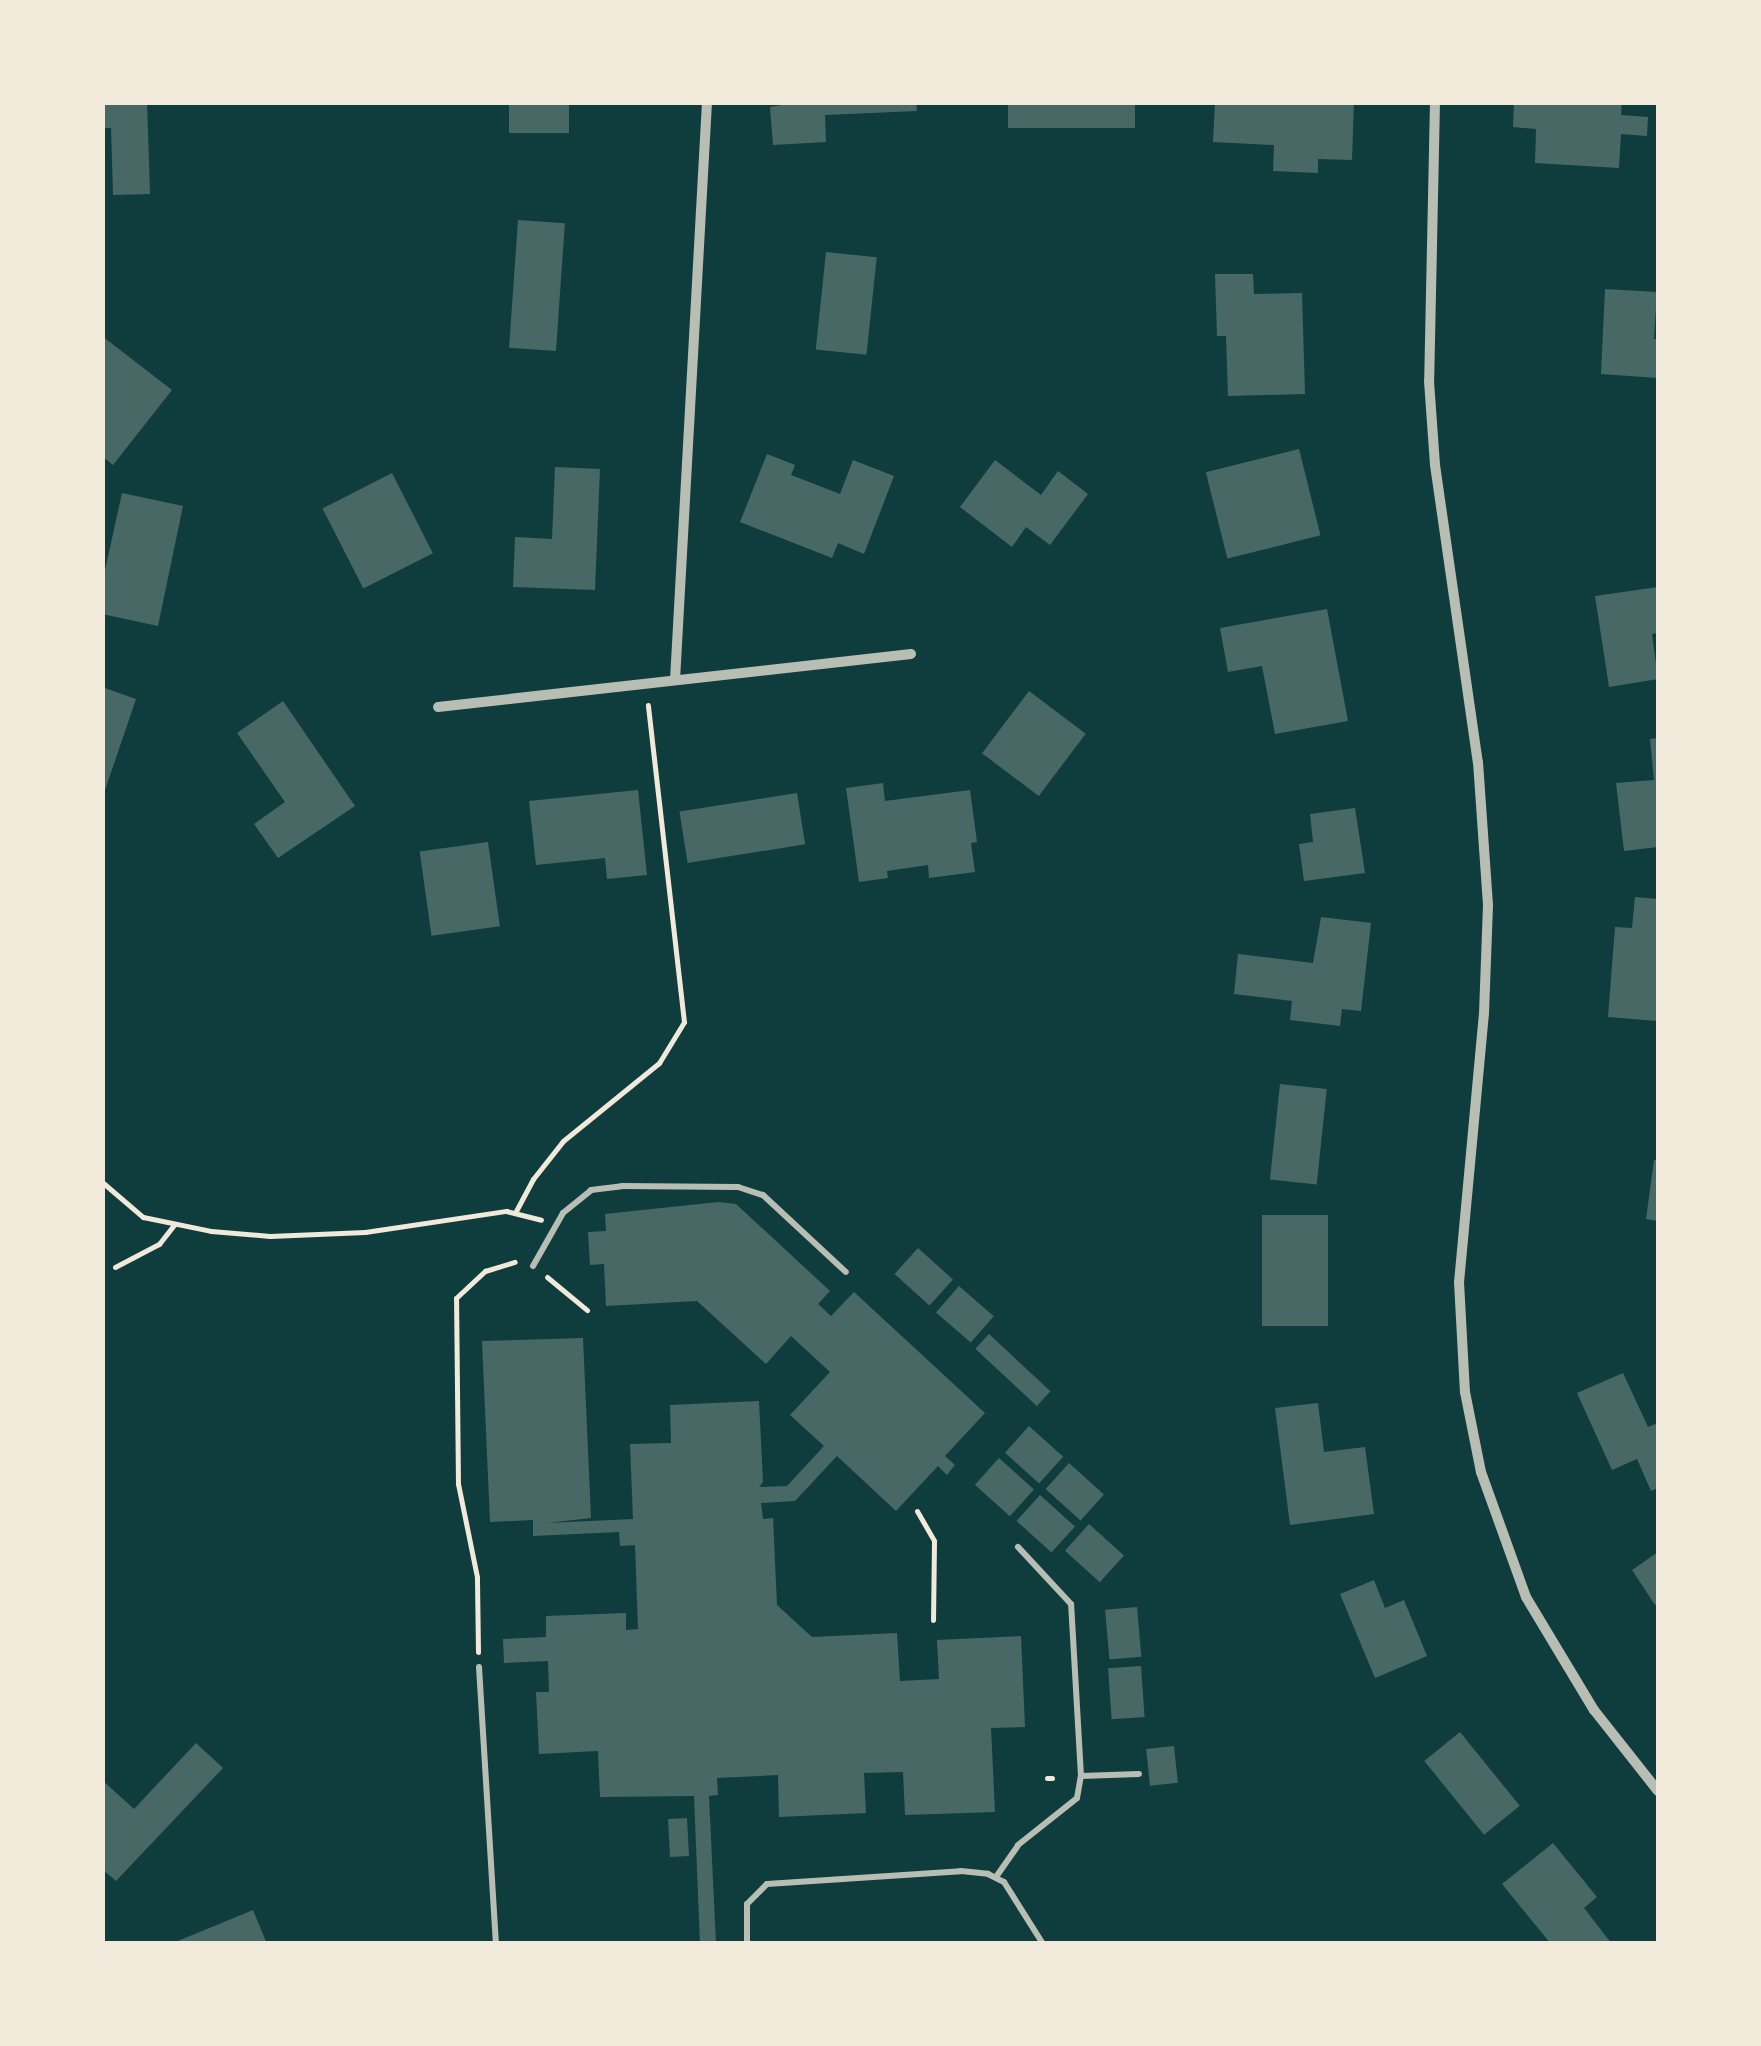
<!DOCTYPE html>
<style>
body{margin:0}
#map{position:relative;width:1761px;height:2046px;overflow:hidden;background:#0f3d3e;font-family:Cabin,sans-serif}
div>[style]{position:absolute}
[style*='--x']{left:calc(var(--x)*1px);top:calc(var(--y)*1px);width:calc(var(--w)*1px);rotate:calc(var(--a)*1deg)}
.building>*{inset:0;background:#486865;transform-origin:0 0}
.path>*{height:5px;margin:-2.5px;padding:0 2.5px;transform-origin:2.5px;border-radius:2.5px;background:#f1e9da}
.service>*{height:6px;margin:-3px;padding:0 3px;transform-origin:3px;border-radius:3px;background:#b8beb3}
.minor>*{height:10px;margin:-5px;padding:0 5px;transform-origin:5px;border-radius:5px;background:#b8beb3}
span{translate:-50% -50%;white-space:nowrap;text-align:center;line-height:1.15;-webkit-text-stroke:8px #f1e9da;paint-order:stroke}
.frame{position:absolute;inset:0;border:105px solid #f1e9da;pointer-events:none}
</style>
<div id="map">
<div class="building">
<i style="clip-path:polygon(102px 102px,147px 102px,150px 194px,113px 195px,111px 128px,102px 128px)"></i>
<i style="left:509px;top:102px;width:60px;height:31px"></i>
<i style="clip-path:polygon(800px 102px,916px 102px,917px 111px,825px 115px,826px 142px,773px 145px,770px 107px)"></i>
<i style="left:1008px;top:102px;width:127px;height:26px"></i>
<i style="clip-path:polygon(1215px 102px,1354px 102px,1352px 160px,1318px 159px,1318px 173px,1273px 171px,1274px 145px,1213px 142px)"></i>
<i style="clip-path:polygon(1514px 102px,1622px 102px,1621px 115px,1648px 117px,1647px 136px,1621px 134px,1619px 168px,1535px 163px,1536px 129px,1513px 127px)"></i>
<i style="left:518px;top:220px;width:47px;height:128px;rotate:4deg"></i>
<i style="left:826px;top:252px;width:51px;height:98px;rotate:6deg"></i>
<i style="clip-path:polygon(1215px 274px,1253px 274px,1254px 294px,1302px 293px,1305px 394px,1228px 396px,1226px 336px,1217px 336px)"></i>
<i style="clip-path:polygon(1605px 289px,1657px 292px,1654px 339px,1658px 339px,1658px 378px,1601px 374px)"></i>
<i style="clip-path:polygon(102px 336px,172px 390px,113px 465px,102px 456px)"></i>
<i style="left:1299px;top:449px;width:89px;height:96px;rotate:76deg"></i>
<i style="clip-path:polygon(767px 454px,795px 465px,791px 475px,840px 494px,853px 460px,894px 476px,864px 554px,838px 543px,832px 558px,740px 522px)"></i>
<i style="clip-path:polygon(995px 460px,1041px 495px,1058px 471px,1088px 494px,1050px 545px,1026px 527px,1012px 547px,960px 507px)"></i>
<i style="clip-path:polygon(555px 467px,600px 469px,595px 590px,513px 587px,515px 537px,552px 539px)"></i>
<i style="left:392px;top:473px;width:90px;height:78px;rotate:63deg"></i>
<i style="clip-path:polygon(122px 493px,183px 506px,158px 626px,102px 614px,102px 584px)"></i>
<i style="clip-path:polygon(1658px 587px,1658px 633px,1652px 634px,1658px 679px,1609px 687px,1595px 596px)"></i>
<i style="clip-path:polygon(1327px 609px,1348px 721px,1275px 734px,1262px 666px,1228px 672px,1220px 628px)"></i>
<i style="clip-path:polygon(102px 687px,136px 699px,103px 796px,102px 796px)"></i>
<i style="left:1029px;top:691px;width:71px;height:78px;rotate:37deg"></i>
<i style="clip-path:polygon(283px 701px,355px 806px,278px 858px,254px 824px,285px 802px,237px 733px)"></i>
<i style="clip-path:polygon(1658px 738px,1658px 847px,1624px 851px,1616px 783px,1654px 780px,1650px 739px)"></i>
<i style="clip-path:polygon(883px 783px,885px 801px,970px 790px,977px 842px,971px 843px,975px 872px,929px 878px,928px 865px,887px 871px,888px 878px,859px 882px,846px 788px)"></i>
<i style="clip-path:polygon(638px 790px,647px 875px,607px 879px,605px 858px,536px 865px,529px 801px)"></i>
<i style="left:797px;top:793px;width:52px;height:119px;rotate:81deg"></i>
<i style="clip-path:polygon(1355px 808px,1365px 873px,1304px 881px,1299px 844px,1313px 842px,1310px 814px)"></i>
<i style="left:488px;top:842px;width:85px;height:69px;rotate:82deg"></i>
<i style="clip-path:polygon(1635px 897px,1658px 899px,1657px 1021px,1608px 1017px,1615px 927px,1632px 928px)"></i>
<i style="clip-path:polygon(1321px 917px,1371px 923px,1361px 1011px,1342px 1009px,1340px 1026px,1290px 1020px,1292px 1001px,1234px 994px,1238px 954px,1313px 963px)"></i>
<i style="left:1280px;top:1084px;width:47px;height:96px;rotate:6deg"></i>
<i style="clip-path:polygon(1654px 1160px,1658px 1160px,1658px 1221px,1646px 1219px)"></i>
<i style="clip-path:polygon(718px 1202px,736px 1204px,830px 1291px,818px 1304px,831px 1316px,854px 1292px,985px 1413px,945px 1456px,955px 1465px,947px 1475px,938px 1466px,896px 1511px,837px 1456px,795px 1501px,761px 1503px,763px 1519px,773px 1518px,777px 1605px,812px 1637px,897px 1633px,900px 1681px,939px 1679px,937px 1640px,1021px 1636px,1025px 1727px,991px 1728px,995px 1812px,905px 1815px,903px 1772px,864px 1773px,866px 1813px,779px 1817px,778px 1775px,717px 1778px,718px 1795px,709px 1796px,716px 1944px,700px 1944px,694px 1796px,600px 1797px,598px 1751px,539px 1754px,536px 1692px,549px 1692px,548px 1661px,504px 1663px,503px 1639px,546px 1637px,546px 1616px,626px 1613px,626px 1630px,638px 1629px,635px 1545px,620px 1546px,619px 1532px,533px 1536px,533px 1520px,490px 1522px,482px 1341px,583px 1338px,591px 1518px,547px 1523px,633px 1519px,630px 1444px,671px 1443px,670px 1405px,759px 1401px,763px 1482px,759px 1487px,787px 1486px,824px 1446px,790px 1415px,830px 1372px,791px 1336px,766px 1364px,697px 1301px,606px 1306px,604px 1264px,590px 1265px,588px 1232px,606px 1231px,605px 1214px)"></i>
<i style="left:1262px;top:1215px;width:66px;height:111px"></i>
<i style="left:918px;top:1248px;width:47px;height:35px;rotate:42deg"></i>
<i style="left:959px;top:1286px;width:46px;height:35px;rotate:41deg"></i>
<i style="left:989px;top:1334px;width:84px;height:20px;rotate:43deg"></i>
<i style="clip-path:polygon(1623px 1373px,1648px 1427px,1658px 1423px,1658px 1488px,1651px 1491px,1637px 1459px,1612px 1470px,1577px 1393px)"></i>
<i style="clip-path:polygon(1318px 1403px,1324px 1452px,1365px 1447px,1374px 1514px,1290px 1525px,1275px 1408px)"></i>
<i style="left:1029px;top:1426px;width:46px;height:36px;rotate:42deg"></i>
<i style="left:999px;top:1458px;width:47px;height:36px;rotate:42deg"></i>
<i style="left:1069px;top:1463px;width:47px;height:35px;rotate:42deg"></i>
<i style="left:1040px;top:1495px;width:47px;height:35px;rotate:42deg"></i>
<i style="left:1089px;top:1524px;width:47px;height:36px;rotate:42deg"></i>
<i style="clip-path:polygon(1658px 1552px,1658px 1603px,1655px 1605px,1632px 1570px)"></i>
<i style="clip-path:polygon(1374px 1580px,1385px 1608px,1404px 1600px,1427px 1656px,1375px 1678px,1340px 1594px)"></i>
<i style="left:1137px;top:1607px;width:50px;height:32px;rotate:85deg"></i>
<i style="left:1141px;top:1666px;width:51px;height:33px;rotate:86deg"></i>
<i style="left:1460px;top:1732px;width:95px;height:46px;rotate:51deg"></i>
<i style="clip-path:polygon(196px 1743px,223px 1768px,116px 1881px,102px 1869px,102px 1780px,134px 1809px)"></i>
<i style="left:1174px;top:1746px;width:37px;height:28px;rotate:84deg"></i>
<i style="left:687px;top:1818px;width:38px;height:19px;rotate:87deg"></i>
<i style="clip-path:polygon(1553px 1843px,1597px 1897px,1584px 1908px,1612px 1944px,1551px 1944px,1502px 1884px)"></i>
<i style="clip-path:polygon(253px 1910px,267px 1944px,173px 1944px,173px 1943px)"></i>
</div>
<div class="path">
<i style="--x:102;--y:1182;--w:54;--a:40.5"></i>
<i style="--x:143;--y:1217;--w:69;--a:11.6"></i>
<i style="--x:211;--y:1231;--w:59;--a:4.8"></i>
<i style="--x:270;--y:1236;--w:95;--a:-2.4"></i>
<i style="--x:365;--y:1232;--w:143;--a:-8.5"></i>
<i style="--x:506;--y:1211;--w:36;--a:14"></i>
<i style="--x:516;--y:1211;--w:36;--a:-62"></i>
<i style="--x:533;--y:1179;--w:48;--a:-51.7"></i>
<i style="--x:563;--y:1141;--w:124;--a:-39.1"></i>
<i style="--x:659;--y:1063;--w:48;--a:-58.6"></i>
<i style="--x:684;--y:1022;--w:319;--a:-96.5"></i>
<i style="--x:115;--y:1267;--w:50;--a:-27.6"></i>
<i style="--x:159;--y:1244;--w:24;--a:-52"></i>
<i style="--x:547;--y:1277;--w:52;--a:39.5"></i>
<i style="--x:917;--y:1511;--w:34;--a:60"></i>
<i style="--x:934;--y:1541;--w:79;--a:90.7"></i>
<i style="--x:478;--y:1652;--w:75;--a:-90.8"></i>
<i style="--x:477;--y:1577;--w:95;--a:-101.5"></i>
<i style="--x:458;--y:1484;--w:186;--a:-90.6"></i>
<i style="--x:456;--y:1298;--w:40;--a:-43"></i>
<i style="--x:485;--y:1271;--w:31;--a:-17"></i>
<i style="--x:1047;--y:1778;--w:5;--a:0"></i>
</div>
<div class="service">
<i style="--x:533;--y:1266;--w:61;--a:-60.5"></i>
<i style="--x:563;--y:1213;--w:36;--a:-39"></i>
<i style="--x:591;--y:1190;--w:31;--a:-7"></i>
<i style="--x:622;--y:1186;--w:116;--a:0.5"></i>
<i style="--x:738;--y:1187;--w:26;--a:18"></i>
<i style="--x:763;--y:1195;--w:113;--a:42.9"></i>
<i style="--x:479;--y:1667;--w:278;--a:86.5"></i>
<i style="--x:1081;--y:1776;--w:58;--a:-2"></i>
<i style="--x:996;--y:1877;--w:39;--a:-55"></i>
<i style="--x:1018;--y:1845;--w:75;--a:-38.5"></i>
<i style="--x:1077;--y:1798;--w:22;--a:-80"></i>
<i style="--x:1081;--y:1776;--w:172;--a:-93.3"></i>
<i style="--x:1071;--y:1604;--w:78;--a:-132.9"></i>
<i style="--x:747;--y:1944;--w:40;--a:-90"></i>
<i style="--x:747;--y:1904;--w:28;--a:-45"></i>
<i style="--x:767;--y:1884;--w:194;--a:-3.8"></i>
<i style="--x:961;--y:1871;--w:27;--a:6"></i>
<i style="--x:988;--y:1874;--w:18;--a:27"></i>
<i style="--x:1004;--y:1882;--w:73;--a:57.8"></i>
</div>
<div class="minor">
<i style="--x:1435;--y:102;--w:279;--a:91.2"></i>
<i style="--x:1429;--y:381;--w:84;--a:85.9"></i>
<i style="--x:1435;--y:465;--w:300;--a:81.8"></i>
<i style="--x:1478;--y:762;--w:143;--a:86"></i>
<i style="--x:1488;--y:905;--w:108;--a:92.1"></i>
<i style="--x:1484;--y:1013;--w:270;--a:95.3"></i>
<i style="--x:1459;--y:1282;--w:110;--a:86.9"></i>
<i style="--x:1465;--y:1392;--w:82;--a:78.7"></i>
<i style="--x:1481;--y:1472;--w:133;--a:70.2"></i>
<i style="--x:1526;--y:1597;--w:132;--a:59"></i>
<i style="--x:1594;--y:1710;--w:103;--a:51.7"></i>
<i style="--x:675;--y:680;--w:579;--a:-86.83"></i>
<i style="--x:438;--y:707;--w:476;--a:-6.4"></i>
</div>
<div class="frame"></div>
</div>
